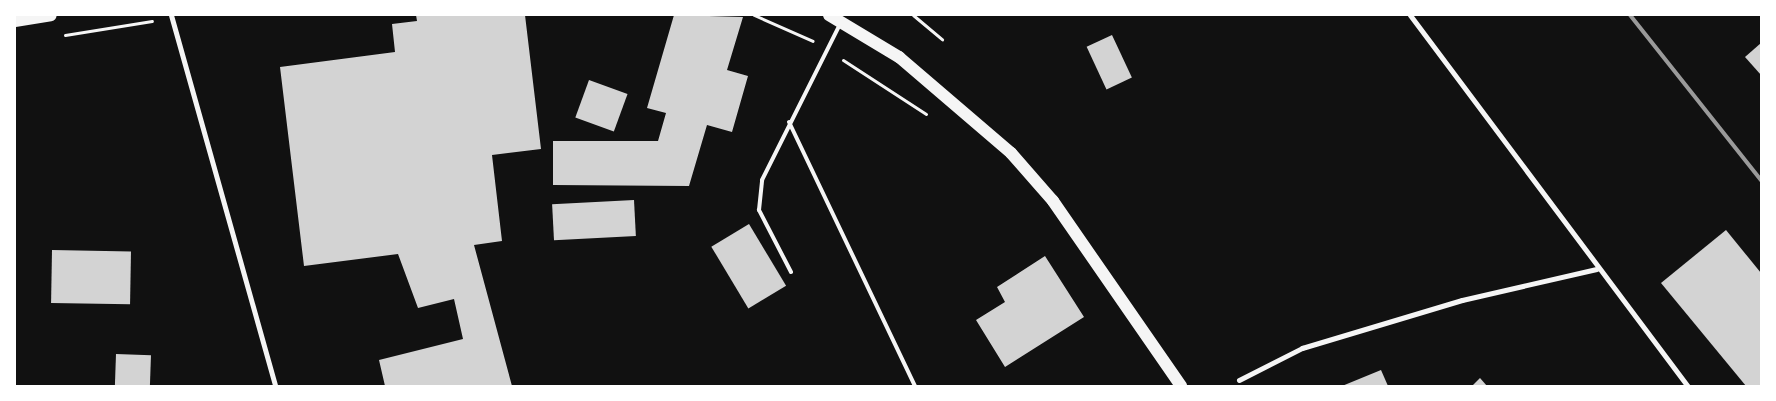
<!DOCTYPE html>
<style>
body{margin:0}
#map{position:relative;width:1776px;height:401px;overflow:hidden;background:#111;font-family:Jost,sans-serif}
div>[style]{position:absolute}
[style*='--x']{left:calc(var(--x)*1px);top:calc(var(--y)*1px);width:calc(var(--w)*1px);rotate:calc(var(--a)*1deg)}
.building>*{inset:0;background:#d3d3d3;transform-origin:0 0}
.path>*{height:3px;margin:-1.5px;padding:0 1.5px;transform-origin:1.5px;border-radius:1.5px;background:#f5f5f5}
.service>*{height:4px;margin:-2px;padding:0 2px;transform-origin:2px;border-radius:2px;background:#f5f5f5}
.minor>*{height:5px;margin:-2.5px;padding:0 2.5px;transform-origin:2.5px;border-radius:2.5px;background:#f5f5f5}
.primary>*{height:12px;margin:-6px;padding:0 6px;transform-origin:6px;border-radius:6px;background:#f5f5f5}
.rail>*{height:4px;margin:-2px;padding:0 2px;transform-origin:2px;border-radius:2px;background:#9a9a9a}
span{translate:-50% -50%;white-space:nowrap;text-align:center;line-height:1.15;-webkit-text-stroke:5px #fff;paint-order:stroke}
.frame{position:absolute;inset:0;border:16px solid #fff;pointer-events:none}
</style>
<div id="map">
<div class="building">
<i style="clip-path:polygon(416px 15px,525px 15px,541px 149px,492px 155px,502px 241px,474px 245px,512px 386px,385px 386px,379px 360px,463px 339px,454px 299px,418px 308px,398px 254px,304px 266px,280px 67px,395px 52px,392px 24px,417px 21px)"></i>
<i style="clip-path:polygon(674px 15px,743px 17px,727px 70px,748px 76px,732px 132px,707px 125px,689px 186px,553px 185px,553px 141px,658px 141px,666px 113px,647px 108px)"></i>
<i style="left:1112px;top:35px;width:47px;height:28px;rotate:65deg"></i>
<i style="clip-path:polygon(1761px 43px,1761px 75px,1745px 57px)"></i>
<i style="left:589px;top:80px;width:41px;height:40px;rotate:20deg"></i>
<i style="left:634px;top:200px;width:36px;height:82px;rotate:87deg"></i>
<i style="left:749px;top:224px;width:72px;height:44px;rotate:59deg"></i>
<i style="clip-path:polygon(1726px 230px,1761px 273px,1761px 386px,1746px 386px,1661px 283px)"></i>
<i style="left:52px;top:250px;width:79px;height:53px;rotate:1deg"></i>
<i style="clip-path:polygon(1045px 256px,1084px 317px,1005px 367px,976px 320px,1005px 302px,997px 287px)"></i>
<i style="left:116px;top:354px;width:35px;height:32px;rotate:2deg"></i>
<i style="clip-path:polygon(1381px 370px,1388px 386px,1342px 386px)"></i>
<i style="clip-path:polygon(1480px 378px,1487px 386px,1472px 386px)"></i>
</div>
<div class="path">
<i style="--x:754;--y:15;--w:64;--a:23.8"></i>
<i style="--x:913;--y:15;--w:38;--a:40"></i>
<i style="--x:65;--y:35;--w:88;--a:-9.1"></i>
<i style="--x:843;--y:60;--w:99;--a:33"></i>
</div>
<div class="service">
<i style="--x:789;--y:122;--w:293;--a:64.5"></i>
<i style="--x:791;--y:272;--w:70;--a:-117.3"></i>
<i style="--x:759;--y:210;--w:30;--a:-84"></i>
<i style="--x:762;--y:180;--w:174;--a:-63.4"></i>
</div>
<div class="minor">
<i style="--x:171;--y:15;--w:385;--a:74.3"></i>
<i style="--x:1410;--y:15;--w:464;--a:53.2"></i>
<i style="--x:1239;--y:380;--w:71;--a:-26.9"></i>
<i style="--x:1302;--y:348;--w:167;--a:-16.7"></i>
<i style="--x:1462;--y:300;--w:138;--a:-13"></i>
</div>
<div class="primary">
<i style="--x:829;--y:15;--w:82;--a:31"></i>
<i style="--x:899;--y:57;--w:148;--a:40.6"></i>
<i style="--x:1011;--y:153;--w:64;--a:48.8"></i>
<i style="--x:1053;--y:201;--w:225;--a:55.3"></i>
<i style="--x:15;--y:21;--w:36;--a:-9"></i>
</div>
<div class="rail">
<i style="--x:1630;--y:15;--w:211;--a:51.6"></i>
</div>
<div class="frame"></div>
</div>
